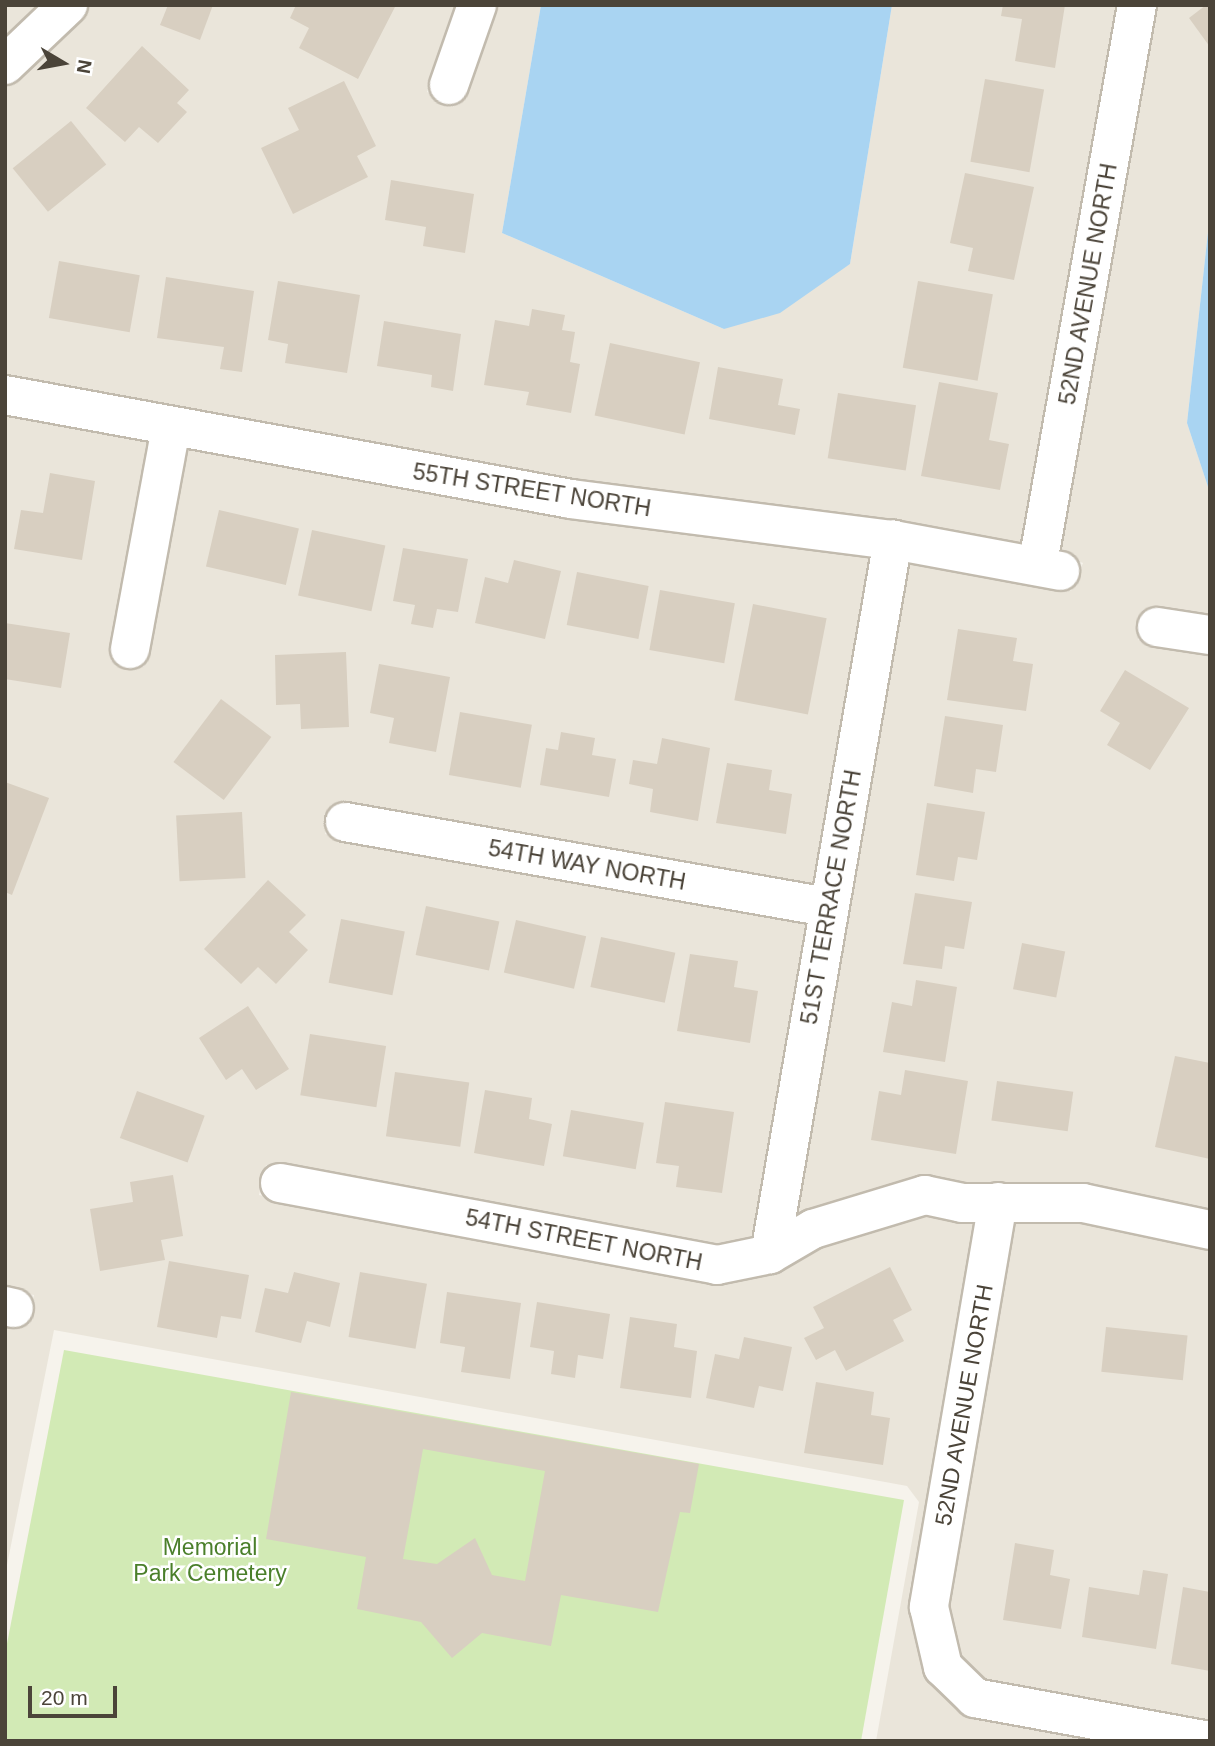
<!DOCTYPE html>
<style>
body{margin:0}
#map{position:relative;width:1215px;height:1746px;overflow:hidden;background:#f6f3ec;font-family:Helvetica,sans-serif}
div>[style]{position:absolute}
[style*='--x']{left:calc(var(--x)*1px);top:calc(var(--y)*1px);width:calc(var(--w)*1px);rotate:calc(var(--a)*1deg)}
.residential>*{inset:0;background:#eae5da}
.green>*{inset:0;background:#d2eab5}
.water>*{inset:0;background:#a9d4f2}
.building>*{inset:0;background:#d8cfc1;transform-origin:0 0}
.roads{filter:drop-shadow(2px 0 #c2bbae) drop-shadow(-2px 0 #c2bbae) drop-shadow(0 2px #c2bbae) drop-shadow(0 -2px #c2bbae)}
.minor>*{height:38px;margin:-19px;padding:0 19px;transform-origin:19px;border-radius:19px;background:#fff}
span{translate:-50% -50%;white-space:nowrap;text-align:center;line-height:1.15;-webkit-text-stroke:5px #fff;paint-order:stroke}
.street-label{font-size:23px;color:#4b4439}
.park-label{font-size:23px;color:#4a7f2a}
.frame{position:absolute;inset:0;border:7px solid #4b4439;pointer-events:none}
.north{position:absolute;left:28px;top:28px;width:70px;height:70px;-webkit-text-stroke:5px #fff;paint-order:stroke;rotate:100deg;font-size:19px;font-weight:700;line-height:28px;text-align:center;color:#4b4439}
.north::after{content:'';display:block;margin:auto;width:24px;height:32px;background:#4b4439;clip-path:polygon(50% 0,100% 100%,50% 72%,0 100%)}
.scale{position:absolute;left:28px;top:1686px;width:89px;height:32px;box-sizing:border-box;border:4px solid #4b4439;border-top:0;padding-left:9px;font-size:21px;line-height:24px;white-space:nowrap;color:#4b4439;-webkit-text-stroke:5px #fff;paint-order:stroke}
</style>
<div id="map">
<div class="residential">
<i style="clip-path:polygon(5px 5px,45px 5px,5px 44px)"></i>
<i style="clip-path:polygon(87px 5px,459px 5px,427px 92px,459px 105px,495px 5px,541px 5px,502px 233px,724px 329px,850px 264px,892px 5px,1119px 5px,1024px 545px,573px 484px,5px 380px,5px 86px,51px 51px)"></i>
<i style="clip-path:polygon(1155px 5px,1210px 5px,1210px 214px,1187px 423px,1210px 493px,1210px 619px,1143px 609px,1138px 640px,1210px 651px,1210px 1214px,920px 1180px,793px 1221px,907px 558px,1034px 578px,1071px 591px,1083px 563px,1057px 553px)"></i>
<i style="clip-path:polygon(5px 412px,152px 440px,111px 661px,144px 667px,186px 446px,873px 553px,815px 889px,331px 804px,325px 834px,809px 920px,754px 1240px,716px 1249px,266px 1165px,259px 1195px,714px 1281px,784px 1272px,786px 1263px,822px 1242px,926px 1211px,977px 1218px,909px 1595px,910px 1620px,927px 1669px,1123px 1741px,876px 1741px,919px 1502px,907px 1486px,54px 1330px,5px 1575px,5px 1321px,29px 1325px,34px 1295px,5px 1290px)"></i>
<i style="clip-path:polygon(1013px 1217px,1081px 1218px,1210px 1245px,1210px 1725px,983px 1684px,960px 1660px,947px 1608px)"></i>
</div>
<div class="green">
<i style="clip-path:polygon(64px 1350px,904px 1500px,861px 1741px,5px 1741px,5px 1654px)"></i>
</div>
<div class="water">
<i style="clip-path:polygon(541px 5px,892px 5px,850px 264px,780px 313px,724px 329px,502px 233px)"></i>
<i style="clip-path:polygon(1210px 214px,1210px 493px,1187px 423px)"></i>
</div>
<div class="building">
<i style="clip-path:polygon(168px 5px,213px 5px,200px 40px,160px 25px)"></i>
<i style="clip-path:polygon(296px 5px,396px 5px,358px 79px,299px 48px,309px 28px,290px 18px)"></i>
<i style="clip-path:polygon(1003px 5px,1065px 5px,1055px 68px,1015px 61px,1022px 19px,1001px 16px)"></i>
<i style="clip-path:polygon(1206px 5px,1210px 5px,1210px 47px,1189px 18px)"></i>
<i style="clip-path:polygon(142px 46px,189px 90px,177px 103px,187px 112px,158px 143px,139px 127px,125px 142px,86px 108px)"></i>
<i style="left:985px;top:79px;width:60px;height:84px;rotate:10deg"></i>
<i style="clip-path:polygon(344px 81px,376px 146px,357px 156px,368px 177px,293px 214px,261px 148px,299px 130px,288px 108px)"></i>
<i style="left:71px;top:121px;width:56px;height:75px;rotate:51deg"></i>
<i style="clip-path:polygon(965px 173px,1034px 187px,1014px 280px,968px 271px,973px 248px,950px 243px)"></i>
<i style="clip-path:polygon(391px 180px,474px 194px,465px 253px,423px 246px,426px 227px,385px 220px)"></i>
<i style="left:59px;top:261px;width:82px;height:58px;rotate:10deg"></i>
<i style="clip-path:polygon(166px 277px,254px 291px,242px 372px,220px 369px,224px 347px,157px 338px)"></i>
<i style="clip-path:polygon(278px 281px,360px 295px,347px 373px,285px 363px,288px 344px,268px 340px)"></i>
<i style="left:918px;top:281px;width:76px;height:88px;rotate:10deg"></i>
<i style="clip-path:polygon(532px 309px,565px 315px,562px 330px,575px 332px,570px 362px,580px 364px,571px 413px,526px 405px,529px 392px,484px 385px,495px 320px,529px 326px)"></i>
<i style="clip-path:polygon(384px 321px,461px 334px,453px 391px,431px 387px,432px 375px,377px 366px)"></i>
<i style="left:610px;top:343px;width:92px;height:74px;rotate:12deg"></i>
<i style="clip-path:polygon(718px 367px,783px 379px,778px 405px,800px 409px,795px 435px,709px 419px)"></i>
<i style="clip-path:polygon(939px 382px,998px 393px,989px 440px,1009px 444px,1000px 490px,921px 476px)"></i>
<i style="left:838px;top:393px;width:79px;height:66px;rotate:9deg"></i>
<i style="clip-path:polygon(50px 473px,95px 481px,82px 560px,14px 549px,21px 510px,43px 513px)"></i>
<i style="left:219px;top:510px;width:82px;height:58px;rotate:13deg"></i>
<i style="left:312px;top:530px;width:75px;height:67px;rotate:12deg"></i>
<i style="clip-path:polygon(403px 548px,468px 559px,458px 612px,437px 609px,433px 628px,411px 624px,415px 605px,393px 601px)"></i>
<i style="clip-path:polygon(514px 560px,561px 571px,545px 639px,475px 623px,485px 577px,508px 583px)"></i>
<i style="left:577px;top:572px;width:73px;height:54px;rotate:11deg"></i>
<i style="left:660px;top:590px;width:76px;height:61px;rotate:10deg"></i>
<i style="left:753px;top:604px;width:75px;height:98px;rotate:11deg"></i>
<i style="clip-path:polygon(5px 623px,70px 633px,61px 688px,5px 679px)"></i>
<i style="clip-path:polygon(958px 629px,1017px 638px,1013px 661px,1033px 664px,1026px 711px,947px 700px)"></i>
<i style="clip-path:polygon(346px 652px,349px 727px,301px 729px,300px 704px,276px 705px,275px 655px)"></i>
<i style="clip-path:polygon(379px 664px,450px 677px,436px 752px,389px 743px,394px 718px,370px 713px)"></i>
<i style="clip-path:polygon(1125px 670px,1189px 708px,1150px 770px,1107px 745px,1120px 723px,1100px 711px)"></i>
<i style="left:221px;top:699px;width:63px;height:79px;rotate:37deg"></i>
<i style="left:460px;top:712px;width:73px;height:64px;rotate:10deg"></i>
<i style="clip-path:polygon(945px 716px,1003px 725px,996px 772px,976px 769px,973px 793px,934px 786px)"></i>
<i style="clip-path:polygon(561px 732px,595px 738px,592px 755px,616px 759px,609px 797px,540px 785px,546px 748px,558px 750px)"></i>
<i style="clip-path:polygon(662px 738px,710px 748px,698px 821px,650px 812px,653px 789px,629px 784px,633px 760px,657px 764px)"></i>
<i style="clip-path:polygon(727px 763px,772px 770px,769px 790px,792px 794px,786px 834px,716px 823px)"></i>
<i style="clip-path:polygon(5px 782px,49px 798px,12px 895px,5px 892px)"></i>
<i style="clip-path:polygon(927px 803px,985px 812px,977px 860px,958px 857px,954px 881px,916px 875px)"></i>
<i style="left:242px;top:812px;width:66px;height:66px;rotate:87deg"></i>
<i style="clip-path:polygon(268px 880px,306px 915px,289px 932px,308px 950px,276px 984px,258px 967px,241px 984px,204px 949px)"></i>
<i style="clip-path:polygon(915px 893px,972px 902px,964px 949px,945px 946px,942px 969px,903px 964px)"></i>
<i style="left:426px;top:906px;width:75px;height:50px;rotate:12deg"></i>
<i style="left:341px;top:919px;width:65px;height:65px;rotate:11deg"></i>
<i style="left:516px;top:920px;width:72px;height:54px;rotate:13deg"></i>
<i style="left:601px;top:937px;width:76px;height:51px;rotate:12deg"></i>
<i style="left:1022px;top:943px;width:44px;height:47px;rotate:11deg"></i>
<i style="clip-path:polygon(690px 954px,738px 961px,734px 987px,758px 991px,750px 1043px,677px 1031px)"></i>
<i style="clip-path:polygon(916px 980px,957px 987px,945px 1062px,883px 1052px,892px 1002px,912px 1006px)"></i>
<i style="clip-path:polygon(248px 1006px,289px 1069px,256px 1090px,242px 1069px,226px 1080px,199px 1038px)"></i>
<i style="left:310px;top:1034px;width:77px;height:62px;rotate:9deg"></i>
<i style="clip-path:polygon(1175px 1056px,1210px 1063px,1210px 1159px,1155px 1147px)"></i>
<i style="clip-path:polygon(905px 1070px,968px 1081px,956px 1154px,871px 1140px,879px 1091px,901px 1095px)"></i>
<i style="left:395px;top:1072px;width:75px;height:65px;rotate:8deg"></i>
<i style="left:997px;top:1081px;width:77px;height:40px;rotate:8deg"></i>
<i style="clip-path:polygon(485px 1090px,532px 1098px,529px 1119px,552px 1124px,544px 1166px,474px 1153px)"></i>
<i style="left:137px;top:1091px;width:72px;height:50px;rotate:20deg"></i>
<i style="clip-path:polygon(665px 1102px,734px 1112px,722px 1193px,676px 1187px,679px 1166px,656px 1163px)"></i>
<i style="left:571px;top:1110px;width:74px;height:47px;rotate:10deg"></i>
<i style="clip-path:polygon(173px 1175px,183px 1236px,161px 1240px,165px 1260px,100px 1271px,90px 1209px,133px 1202px,130px 1182px)"></i>
<i style="clip-path:polygon(169px 1261px,249px 1275px,241px 1319px,221px 1316px,217px 1338px,157px 1327px)"></i>
<i style="clip-path:polygon(890px 1267px,912px 1310px,893px 1320px,904px 1341px,846px 1371px,835px 1350px,816px 1360px,804px 1338px,824px 1328px,813px 1307px)"></i>
<i style="clip-path:polygon(294px 1272px,340px 1283px,330px 1327px,307px 1321px,301px 1343px,255px 1332px,265px 1288px,288px 1293px)"></i>
<i style="left:360px;top:1272px;width:68px;height:66px;rotate:10deg"></i>
<i style="clip-path:polygon(447px 1292px,521px 1303px,510px 1379px,461px 1372px,465px 1347px,440px 1343px)"></i>
<i style="clip-path:polygon(537px 1302px,610px 1314px,603px 1359px,578px 1355px,575px 1378px,551px 1374px,554px 1351px,530px 1347px)"></i>
<i style="clip-path:polygon(630px 1317px,677px 1324px,674px 1347px,697px 1351px,691px 1398px,620px 1388px)"></i>
<i style="left:1106px;top:1327px;width:82px;height:45px;rotate:6deg"></i>
<i style="clip-path:polygon(744px 1337px,792px 1347px,783px 1391px,759px 1386px,754px 1408px,706px 1398px,715px 1354px,739px 1359px)"></i>
<i style="clip-path:polygon(816px 1382px,874px 1392px,871px 1415px,890px 1418px,883px 1465px,804px 1453px)"></i>
<i style="clip-path:polygon(evenodd,291px 1392px,699px 1464px,690px 1513px,680px 1512px,658px 1612px,561px 1595px,551px 1646px,482px 1633px,452px 1658px,421px 1622px,357px 1609px,366px 1557px,266px 1539px,291px 1392px,423px 1449px,545px 1471px,525px 1581px,492px 1575px,475px 1538px,437px 1564px,403px 1559px,423px 1449px)"></i>
<i style="clip-path:polygon(1015px 1543px,1054px 1550px,1050px 1575px,1070px 1579px,1061px 1629px,1003px 1620px)"></i>
<i style="clip-path:polygon(1143px 1570px,1168px 1574px,1156px 1649px,1082px 1637px,1089px 1587px,1139px 1595px)"></i>
<i style="clip-path:polygon(1183px 1587px,1210px 1592px,1210px 1671px,1171px 1664px)"></i>
</div>
<div class="roads">
<div class="minor">
<i style="--x:5;--y:65;--w:87;--a:-43.6"></i>
<i style="--x:449;--y:85;--w:85;--a:-70.7"></i>
<i style="--x:5;--y:395;--w:575;--a:10.41"></i>
<i style="--x:571;--y:499;--w:325;--a:7.3"></i>
<i style="--x:893;--y:540;--w:170;--a:10.5"></i>
<i style="--x:1038;--y:563;--w:567;--a:-79.94"></i>
<i style="--x:1157;--y:627;--w:54;--a:8.6"></i>
<i style="--x:130;--y:649;--w:225;--a:-79.5"></i>
<i style="--x:345;--y:822;--w:491;--a:10"></i>
<i style="--x:280;--y:1183;--w:445;--a:10.6"></i>
<i style="--x:717;--y:1265;--w:54;--a:-11.7"></i>
<i style="--x:770;--y:1254;--w:50;--a:-30.2"></i>
<i style="--x:813;--y:1229;--w:117;--a:-16.9"></i>
<i style="--x:925;--y:1195;--w:38;--a:12"></i>
<i style="--x:962;--y:1203;--w:121;--a:0"></i>
<i style="--x:1083;--y:1203;--w:130;--a:12"></i>
<i style="--x:998;--y:1202;--w:411;--a:99.7"></i>
<i style="--x:929;--y:1607;--w:62;--a:76.9"></i>
<i style="--x:943;--y:1667;--w:45;--a:44.1"></i>
<i style="--x:975;--y:1698;--w:239;--a:10.4"></i>
<i style="--x:770;--y:1254;--w:725;--a:-80.23"></i>
<i style="--x:5;--y:1306;--w:9;--a:13"></i>
</div>
</div>
<div class="street-label">
<span style="left:1088px;top:284px;rotate:-80deg">52ND AVENUE NORTH</span>
<span style="left:532px;top:490px;rotate:9deg">55TH STREET NORTH</span>
<span style="left:587px;top:865px;rotate:10deg">54TH WAY NORTH</span>
<span style="left:831px;top:897px;rotate:-80deg">51ST TERRACE NORTH</span>
<span style="left:584px;top:1240px;rotate:11deg">54TH STREET NORTH</span>
<span style="left:964px;top:1405px;rotate:-80deg">52ND AVENUE NORTH</span>
</div>
<div class="park-label">
<span style="left:210px;top:1560px">Memorial<br>Park Cemetery</span>
</div>
<div class="frame"></div>
<div class="north">N</div>
<div class="scale">20 m</div>
</div>
